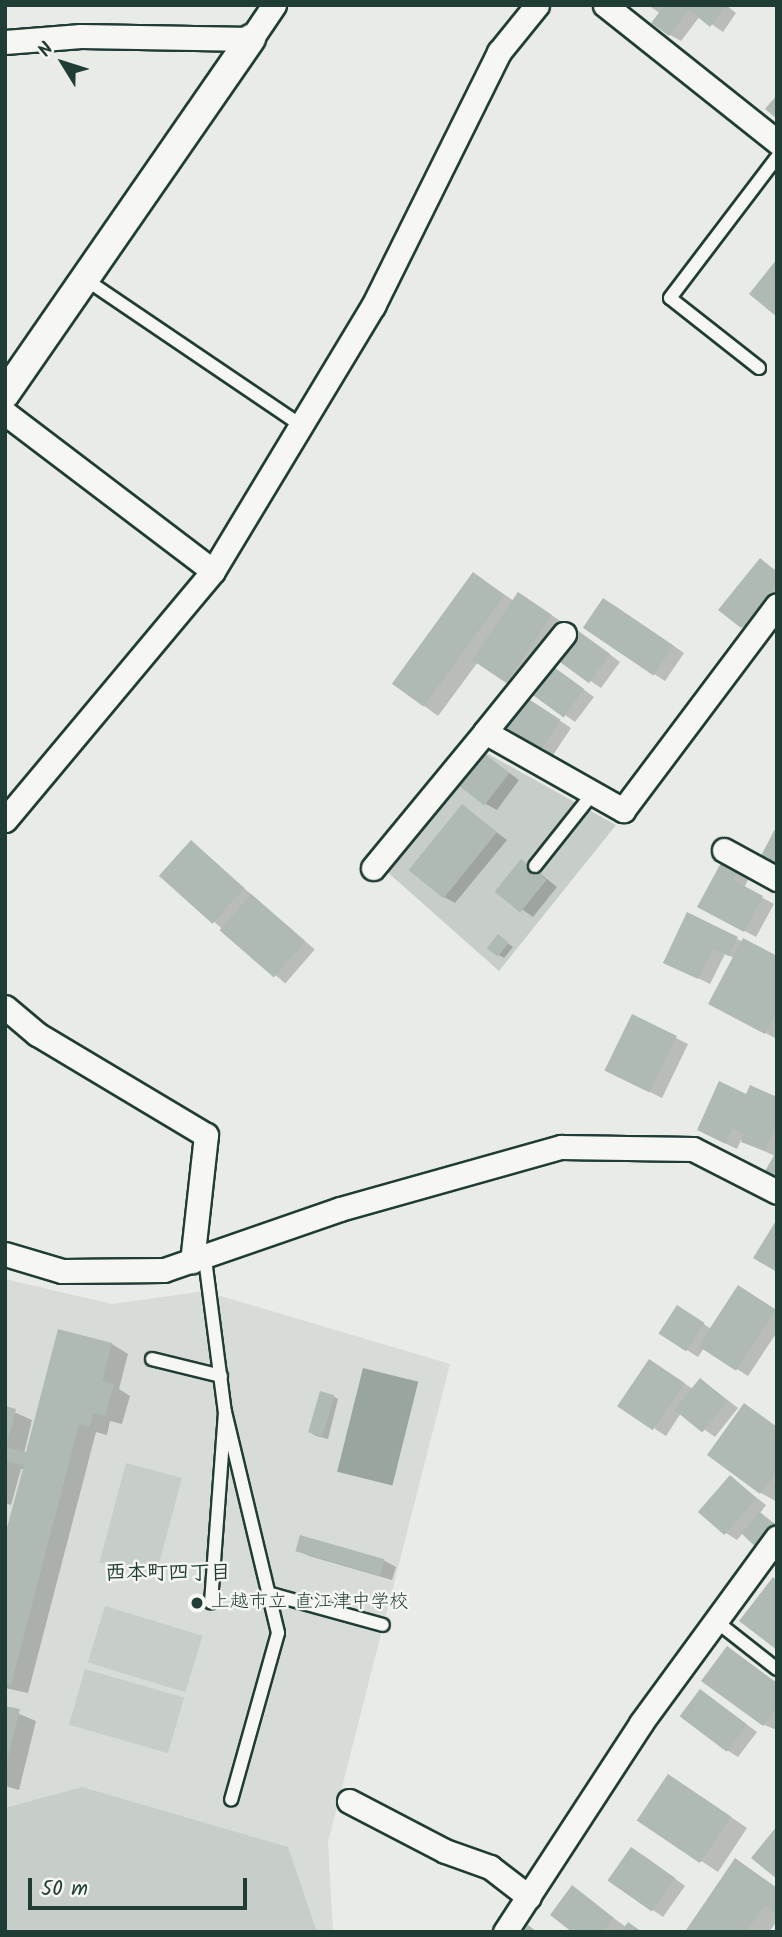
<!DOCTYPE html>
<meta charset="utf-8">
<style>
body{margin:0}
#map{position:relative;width:782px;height:1937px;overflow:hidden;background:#e9ebe7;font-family:Kalam,"Klee One",sans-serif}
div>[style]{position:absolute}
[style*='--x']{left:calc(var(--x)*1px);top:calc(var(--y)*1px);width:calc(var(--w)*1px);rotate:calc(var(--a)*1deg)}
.built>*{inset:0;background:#d8dcd8}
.green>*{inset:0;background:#c7cec9;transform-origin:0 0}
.water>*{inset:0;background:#99a6a0;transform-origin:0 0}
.shadow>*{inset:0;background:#0003;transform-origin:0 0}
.building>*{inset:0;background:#b0bab5;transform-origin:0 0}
.roads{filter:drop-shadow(2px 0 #1f3d34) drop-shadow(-2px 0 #1f3d34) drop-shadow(0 2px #1f3d34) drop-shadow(0 -2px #1f3d34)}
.service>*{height:12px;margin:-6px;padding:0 6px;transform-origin:6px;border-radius:6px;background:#f6f6f2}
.minor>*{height:23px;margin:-11.5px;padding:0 11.5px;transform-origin:11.5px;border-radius:11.5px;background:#f6f6f2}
.tertiary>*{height:28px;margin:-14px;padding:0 14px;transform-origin:14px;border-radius:14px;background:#f6f6f2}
.dots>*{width:19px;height:19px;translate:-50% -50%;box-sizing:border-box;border:4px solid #f6f6f2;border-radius:50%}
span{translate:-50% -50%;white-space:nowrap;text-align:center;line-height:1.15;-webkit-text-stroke:5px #f6f6f2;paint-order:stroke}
.poi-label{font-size:19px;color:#1f3d34}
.left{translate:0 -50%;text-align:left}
.neighbourhood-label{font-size:21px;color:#1f3d34;font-weight:700}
.frame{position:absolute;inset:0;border:7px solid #1f3d34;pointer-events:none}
.north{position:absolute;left:28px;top:28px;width:70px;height:70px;-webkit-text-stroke:5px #f6f6f2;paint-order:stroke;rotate:308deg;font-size:19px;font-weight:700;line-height:28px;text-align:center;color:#1f3d34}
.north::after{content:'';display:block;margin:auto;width:24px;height:32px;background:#1f3d34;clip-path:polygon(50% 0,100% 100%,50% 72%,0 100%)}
.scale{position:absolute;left:28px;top:1878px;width:219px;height:32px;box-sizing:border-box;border:4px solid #1f3d34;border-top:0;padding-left:9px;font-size:21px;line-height:24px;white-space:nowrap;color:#1f3d34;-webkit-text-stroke:5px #f6f6f2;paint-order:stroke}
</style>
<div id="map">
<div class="built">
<i style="clip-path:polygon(5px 1279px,112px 1304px,204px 1291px,450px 1364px,328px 1842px,333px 1932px,5px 1932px)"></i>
</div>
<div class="green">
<i style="clip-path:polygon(481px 750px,616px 825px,499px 971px,384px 869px)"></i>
<i style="left:126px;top:1463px;width:58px;height:103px;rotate:15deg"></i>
<i style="left:105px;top:1606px;width:102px;height:59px;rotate:17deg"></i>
<i style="left:85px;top:1669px;width:103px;height:58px;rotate:16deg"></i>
<i style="clip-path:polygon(82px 1787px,288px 1847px,317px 1932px,5px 1932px,5px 1808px)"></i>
</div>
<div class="water">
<i style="left:363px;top:1368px;width:57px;height:107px;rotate:14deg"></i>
</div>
<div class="shadow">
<i style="clip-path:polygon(648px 5px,726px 5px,736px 13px,723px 32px,700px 16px,681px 41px,670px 35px,661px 14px)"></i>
<i style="clip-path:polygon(760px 561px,777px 571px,777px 603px,753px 633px,742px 627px)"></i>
<i style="clip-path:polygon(473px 574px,514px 601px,530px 601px,562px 622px,514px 688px,478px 662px,438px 716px,393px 683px)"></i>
<i style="clip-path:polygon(615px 606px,684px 653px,665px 681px,654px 674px)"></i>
<i style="clip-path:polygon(589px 639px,620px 662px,601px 688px,558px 659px)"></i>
<i style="clip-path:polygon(563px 674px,594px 697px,575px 722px,533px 692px)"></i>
<i style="clip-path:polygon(539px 707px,571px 728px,553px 755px,510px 727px)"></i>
<i style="clip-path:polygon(486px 756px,519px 780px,497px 810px,486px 804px)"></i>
<i style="clip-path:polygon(463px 807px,507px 840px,455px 903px,444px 897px)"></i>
<i style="left:191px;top:842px;width:164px;height:45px;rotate:41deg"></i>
<i style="clip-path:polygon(722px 864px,749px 878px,744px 888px,774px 904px,756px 937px,699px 906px)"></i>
<i style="clip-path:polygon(533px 868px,557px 887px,533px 917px,498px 892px)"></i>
<i style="clip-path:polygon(737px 939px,777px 958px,777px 1039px,727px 1013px,734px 958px,725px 954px,710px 984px,665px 962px)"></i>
<i style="clip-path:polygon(503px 940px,513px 947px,504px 958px,499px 955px)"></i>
<i style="clip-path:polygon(632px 1016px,688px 1044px,662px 1098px,618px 1076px)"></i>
<i style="clip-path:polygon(746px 1096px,777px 1099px,777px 1179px,775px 1156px,741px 1140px,737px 1149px,710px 1136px)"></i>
<i style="clip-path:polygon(750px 1294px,777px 1311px,777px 1332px,748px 1376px,704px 1348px,698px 1357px,687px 1350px,688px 1313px,711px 1329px)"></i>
<i style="clip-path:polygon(112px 1344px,128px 1354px,119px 1389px,130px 1396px,122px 1424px,110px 1421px,107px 1435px,96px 1432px,28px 1693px,5px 1688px,5px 1542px,24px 1469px,21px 1469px,11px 1505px,5px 1503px,5px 1408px,32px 1420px,24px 1453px,27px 1454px)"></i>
<i style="clip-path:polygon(661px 1368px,693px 1389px,701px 1380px,738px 1408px,715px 1437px,681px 1413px,666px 1436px,655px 1429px)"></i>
<i style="clip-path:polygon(333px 1396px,338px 1399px,328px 1439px,316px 1436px,311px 1433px)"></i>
<i style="clip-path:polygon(777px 1427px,777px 1502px,761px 1493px)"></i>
<i style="clip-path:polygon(730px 1477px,766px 1505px,760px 1513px,777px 1525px,777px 1561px,743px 1533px,737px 1540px,726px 1533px)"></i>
<i style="clip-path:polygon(301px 1537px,385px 1561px,396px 1567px,392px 1580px,309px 1556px,297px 1550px)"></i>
<i style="clip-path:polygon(704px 1681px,777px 1683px,777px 1730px,764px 1725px)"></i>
<i style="clip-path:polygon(701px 1691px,757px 1732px,738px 1757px,727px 1750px)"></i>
<i style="clip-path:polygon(5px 1708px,36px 1721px,19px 1790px,5px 1786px)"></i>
<i style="clip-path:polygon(685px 1786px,747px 1828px,718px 1872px,639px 1820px)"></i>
<i style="clip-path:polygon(643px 1855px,685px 1886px,663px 1917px,609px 1880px)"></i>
<i style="clip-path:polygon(735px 1860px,777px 1888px,777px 1921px,769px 1932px,688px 1932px,686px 1930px)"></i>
<i style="clip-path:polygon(572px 1888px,626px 1927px,640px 1932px,575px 1932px)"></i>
</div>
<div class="building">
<i style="clip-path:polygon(665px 5px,727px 5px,710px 27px,689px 10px,669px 36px,651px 23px)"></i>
<i style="clip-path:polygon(777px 95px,777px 119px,765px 109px)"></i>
<i style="clip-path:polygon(777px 259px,777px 317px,749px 294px)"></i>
<i style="clip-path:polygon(760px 558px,777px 572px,777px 583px,741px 628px,718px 610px)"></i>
<i style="left:473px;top:572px;width:39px;height:138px;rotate:36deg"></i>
<i style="left:518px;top:592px;width:41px;height:82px;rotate:34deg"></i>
<i style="left:603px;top:598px;width:85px;height:36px;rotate:34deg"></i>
<i style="left:577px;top:630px;width:41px;height:36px;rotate:36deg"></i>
<i style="left:551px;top:665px;width:41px;height:35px;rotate:36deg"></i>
<i style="left:527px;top:698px;width:40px;height:36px;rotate:33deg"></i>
<i style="left:485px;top:754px;width:31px;height:41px;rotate:38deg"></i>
<i style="left:462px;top:804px;width:45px;height:85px;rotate:39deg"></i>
<i style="clip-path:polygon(777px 825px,777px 864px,761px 856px)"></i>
<i style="left:191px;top:840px;width:72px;height:48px;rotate:42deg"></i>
<i style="left:521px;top:859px;width:33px;height:42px;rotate:39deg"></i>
<i style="clip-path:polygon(722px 861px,739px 870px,733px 880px,763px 896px,744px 932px,697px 907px)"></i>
<i style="left:251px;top:894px;width:72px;height:48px;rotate:41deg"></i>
<i style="clip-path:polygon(687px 912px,738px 937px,729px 956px,713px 949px,698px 979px,663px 963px)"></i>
<i style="left:498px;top:934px;width:14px;height:18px;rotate:39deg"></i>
<i style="clip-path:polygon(743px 938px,777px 956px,777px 1020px,773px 1018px,765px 1034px,708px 1004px)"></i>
<i style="left:632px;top:1014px;width:50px;height:63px;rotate:26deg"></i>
<i style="clip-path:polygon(719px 1081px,746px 1094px,750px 1085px,777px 1097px,777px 1122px,765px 1151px,741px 1142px,744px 1134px,732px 1128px,726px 1144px,697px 1130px)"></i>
<i style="clip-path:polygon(777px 1150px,777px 1180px,764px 1173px)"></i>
<i style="clip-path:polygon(777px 1219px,777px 1272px,753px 1258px)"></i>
<i style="left:738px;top:1285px;width:45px;height:73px;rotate:33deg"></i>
<i style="left:677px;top:1305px;width:33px;height:34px;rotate:33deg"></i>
<i style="clip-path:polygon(58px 1329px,112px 1343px,102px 1381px,114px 1384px,105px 1416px,93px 1413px,90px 1427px,79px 1424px,11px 1685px,5px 1684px,5px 1535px,24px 1465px,5px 1461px,5px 1406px,16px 1409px,6px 1447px,26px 1452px)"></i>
<i style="left:649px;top:1359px;width:43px;height:57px;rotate:34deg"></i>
<i style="left:700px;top:1378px;width:36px;height:41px;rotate:39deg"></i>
<i style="left:320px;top:1391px;width:15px;height:43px;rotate:16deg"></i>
<i style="clip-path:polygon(744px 1403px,777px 1427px,777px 1471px,760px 1494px,707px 1455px)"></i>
<i style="left:730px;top:1475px;width:35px;height:49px;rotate:41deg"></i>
<i style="clip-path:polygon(760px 1512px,777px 1527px,765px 1556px,741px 1533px)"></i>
<i style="left:300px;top:1535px;width:88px;height:17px;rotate:16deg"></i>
<i style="clip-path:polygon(773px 1577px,777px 1581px,777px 1650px,739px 1621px)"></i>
<i style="clip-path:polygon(727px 1646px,777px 1683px,777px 1708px,763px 1726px,701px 1681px)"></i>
<i style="left:700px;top:1689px;width:59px;height:34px;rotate:37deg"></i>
<i style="clip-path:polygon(5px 1706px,20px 1709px,6px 1765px,5px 1765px)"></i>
<i style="left:668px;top:1774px;width:76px;height:56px;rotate:34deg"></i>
<i style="clip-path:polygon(777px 1826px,777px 1879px,751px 1858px)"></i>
<i style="left:631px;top:1847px;width:54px;height:41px;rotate:35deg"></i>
<i style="clip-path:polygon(735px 1858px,777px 1888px,777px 1914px,765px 1905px,746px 1932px,685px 1932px)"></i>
<i style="clip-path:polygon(572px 1885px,614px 1918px,603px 1932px,572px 1932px,550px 1915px)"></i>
<i style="clip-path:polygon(628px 1922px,642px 1932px,621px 1932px)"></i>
<i style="clip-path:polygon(528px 1925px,537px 1932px,523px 1932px)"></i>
</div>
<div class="roads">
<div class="service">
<i style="--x:85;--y:279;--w:261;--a:34.1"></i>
<i style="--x:759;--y:368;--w:113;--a:-141.8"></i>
<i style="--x:670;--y:298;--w:177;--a:-52.8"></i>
<i style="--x:535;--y:866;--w:93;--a:-51.5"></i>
<i style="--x:205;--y:1259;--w:154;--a:82.6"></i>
<i style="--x:225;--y:1412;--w:191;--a:94.2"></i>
<i style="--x:152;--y:1359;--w:71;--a:13.8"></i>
<i style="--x:225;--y:1412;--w:227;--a:76.5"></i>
<i style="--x:278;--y:1633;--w:173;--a:105.7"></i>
<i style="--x:267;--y:1593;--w:120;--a:15.4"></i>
<i style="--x:717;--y:1622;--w:76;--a:38.1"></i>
</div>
<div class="minor">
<i style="--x:605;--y:5;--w:220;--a:38.5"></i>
<i style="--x:5;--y:42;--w:76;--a:-4.5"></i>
<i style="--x:81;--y:36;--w:170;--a:1"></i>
<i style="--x:251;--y:39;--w:41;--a:-55.9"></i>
<i style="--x:5;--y:413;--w:261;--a:37.2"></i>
<i style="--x:564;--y:634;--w:126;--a:128.9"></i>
<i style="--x:485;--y:732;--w:159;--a:29.5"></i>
<i style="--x:623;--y:810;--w:256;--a:-53.1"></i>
<i style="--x:5;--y:820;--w:324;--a:-50.1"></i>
<i style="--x:213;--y:571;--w:310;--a:-58.9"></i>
<i style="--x:373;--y:306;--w:284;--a:-63.6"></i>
<i style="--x:499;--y:52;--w:60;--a:-51"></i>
<i style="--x:724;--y:850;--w:60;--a:28.7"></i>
<i style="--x:373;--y:868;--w:176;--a:-50.5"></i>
<i style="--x:5;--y:1007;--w:42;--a:40.2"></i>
<i style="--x:37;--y:1034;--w:197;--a:30.9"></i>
<i style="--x:206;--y:1135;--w:127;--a:96.3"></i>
<i style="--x:5;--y:1254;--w:59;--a:16.6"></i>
<i style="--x:62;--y:1271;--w:102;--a:-0.6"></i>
<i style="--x:164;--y:1270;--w:186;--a:-19.1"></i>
<i style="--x:340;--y:1209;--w:230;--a:-15.7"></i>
<i style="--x:561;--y:1147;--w:132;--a:0.9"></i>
<i style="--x:693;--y:1149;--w:94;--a:27.1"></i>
<i style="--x:349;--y:1801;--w:108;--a:27.5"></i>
<i style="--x:445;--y:1851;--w:48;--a:19.6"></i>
<i style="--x:490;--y:1867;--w:49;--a:37.6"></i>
<i style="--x:505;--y:1932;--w:249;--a:-56.9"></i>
<i style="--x:641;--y:1723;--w:230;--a:-53.8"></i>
</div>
<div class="tertiary">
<i style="--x:5;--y:394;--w:432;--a:-55.3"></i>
</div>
</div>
<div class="dots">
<i style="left:197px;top:1603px;background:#1f3d34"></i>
</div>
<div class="poi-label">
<span class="left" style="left:211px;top:1603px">上越市立 直江津中学校</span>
</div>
<div class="neighbourhood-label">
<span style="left:168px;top:1574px">西本町四丁目</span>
</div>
<div class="frame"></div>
<div class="north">N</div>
<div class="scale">50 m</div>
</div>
